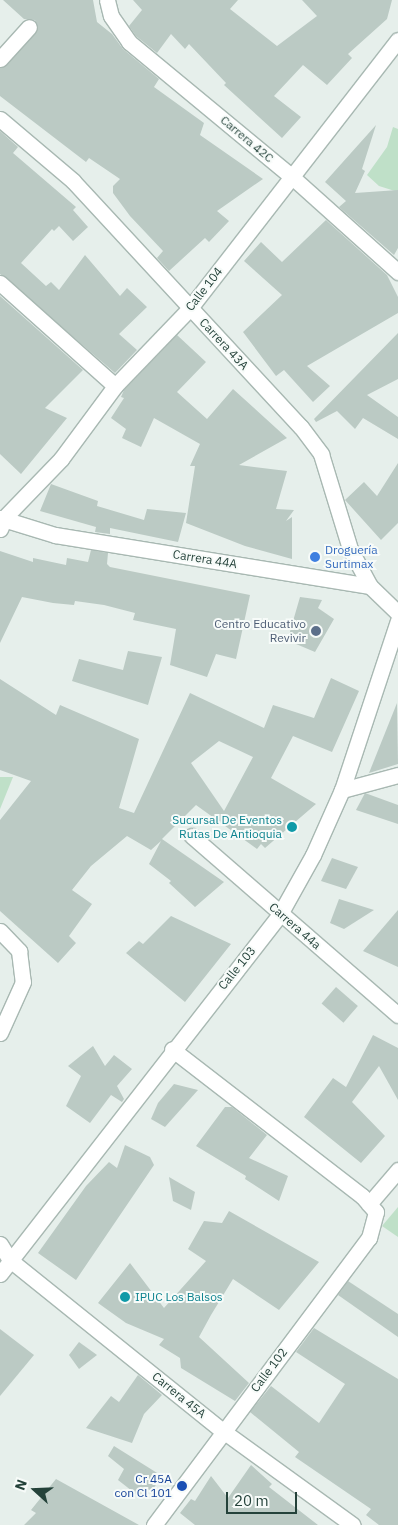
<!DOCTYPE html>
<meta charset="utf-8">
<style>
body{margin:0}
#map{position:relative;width:398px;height:1525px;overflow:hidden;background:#e6efeb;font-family:"IBM Plex Sans",sans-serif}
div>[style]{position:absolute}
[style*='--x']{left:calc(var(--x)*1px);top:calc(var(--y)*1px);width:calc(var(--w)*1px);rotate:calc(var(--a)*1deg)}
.green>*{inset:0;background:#bfe0c8}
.building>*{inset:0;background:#bbcac4;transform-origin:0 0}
.roads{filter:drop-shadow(1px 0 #a8b8b2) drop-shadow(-1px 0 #a8b8b2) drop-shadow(0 1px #a8b8b2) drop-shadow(0 -1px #a8b8b2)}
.minor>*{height:15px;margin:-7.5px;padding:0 7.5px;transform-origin:7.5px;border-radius:7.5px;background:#fff}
.dots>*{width:14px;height:14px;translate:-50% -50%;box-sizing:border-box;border:2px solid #f7fbf9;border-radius:50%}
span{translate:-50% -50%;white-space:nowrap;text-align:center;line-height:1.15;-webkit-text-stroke:4px #f7fbf9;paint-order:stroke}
.street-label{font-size:12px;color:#24423a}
.shop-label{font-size:12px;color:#366cbe}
.left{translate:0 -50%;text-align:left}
.service-label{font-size:12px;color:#4e5e75}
.right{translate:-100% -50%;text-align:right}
.culture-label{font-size:12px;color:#0d838f}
.transit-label{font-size:12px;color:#164399}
.north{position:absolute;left:10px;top:1465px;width:50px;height:50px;-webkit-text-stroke:4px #f7fbf9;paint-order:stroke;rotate:290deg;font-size:14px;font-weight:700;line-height:20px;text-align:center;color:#24423a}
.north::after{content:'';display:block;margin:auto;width:18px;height:22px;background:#24423a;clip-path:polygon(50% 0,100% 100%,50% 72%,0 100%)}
.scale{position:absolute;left:226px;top:1492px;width:71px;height:22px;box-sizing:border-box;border:2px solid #24423a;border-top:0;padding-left:6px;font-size:15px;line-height:18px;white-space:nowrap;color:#24423a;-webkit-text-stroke:4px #f7fbf9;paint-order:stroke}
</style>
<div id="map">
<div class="green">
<i style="clip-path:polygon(393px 127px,398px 129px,398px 192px,379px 186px,367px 175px,387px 147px)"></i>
<i style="clip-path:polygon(0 777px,13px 777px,0 809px)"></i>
<i style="clip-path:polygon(398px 1207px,398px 1237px,382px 1226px)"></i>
</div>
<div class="building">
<i style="clip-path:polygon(3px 0,93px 0,97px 22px,112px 34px,123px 49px,159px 79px,154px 87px,204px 123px,200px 135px,263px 179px,217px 211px,229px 221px,209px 242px,205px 238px,169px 271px,157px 258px,163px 251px,130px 216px,113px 193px,113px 186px,120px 179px,89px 158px,86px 162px,0 96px,0 68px,7px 65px,38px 28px,35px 20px,24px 19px)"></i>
<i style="clip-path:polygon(133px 0,238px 0,230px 9px,277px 46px,317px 16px,302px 0,392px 0,387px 19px,348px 54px,352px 58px,327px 85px,303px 65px,274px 96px,301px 117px,282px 138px,224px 85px,226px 83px,189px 44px,185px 49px,171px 34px,157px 53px,136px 36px,129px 26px,142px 10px)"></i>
<i style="clip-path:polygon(376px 125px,362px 169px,365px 171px,355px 193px,398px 190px,398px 248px,394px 255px,339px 207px,346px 201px,325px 182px)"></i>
<i style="clip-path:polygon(0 131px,18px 147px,13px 153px,76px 207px,73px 210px,88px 227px,73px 241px,59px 226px,54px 231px,52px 229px,21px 263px,46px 286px,51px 282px,59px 290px,85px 255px,120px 296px,127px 288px,147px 307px,119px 334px,137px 350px,115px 373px,0 274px)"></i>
<i style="clip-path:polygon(326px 220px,387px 275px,398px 297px,398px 313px,307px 366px,330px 386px,313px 402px,284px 370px,276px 376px,243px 332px,282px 295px,244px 261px,261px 242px,282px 262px)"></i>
<i style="clip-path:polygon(0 296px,83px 370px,45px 408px,67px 418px,21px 474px,0 454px)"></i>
<i style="clip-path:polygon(398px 333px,398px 379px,367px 395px,398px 417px,398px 439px,363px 418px,355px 429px,337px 411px,316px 422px,314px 419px)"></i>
<i style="clip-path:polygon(177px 335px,206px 362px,177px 392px,207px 419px,233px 389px,287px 438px,239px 465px,287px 471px,276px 509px,294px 510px,286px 521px,292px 517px,292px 559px,245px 546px,186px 523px,195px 466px,190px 466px,200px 444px,154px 418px,141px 447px,122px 438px,126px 429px,111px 418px,124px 398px,121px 397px,124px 390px)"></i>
<i style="clip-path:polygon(398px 463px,398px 523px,381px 540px,345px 500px,364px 482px,377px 496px)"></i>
<i style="clip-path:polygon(51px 484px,98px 501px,97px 506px,144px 520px,147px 509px,186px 513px,178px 542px,110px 528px,110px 534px,95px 532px,96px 527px,40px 511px)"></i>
<i style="clip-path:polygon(91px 550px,108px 553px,107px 564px,110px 567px,250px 595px,236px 659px,216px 654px,207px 677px,170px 665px,176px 629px,133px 620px,135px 613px,104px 605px,75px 601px,74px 605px,53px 603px,22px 597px,0 643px,0 551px,33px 562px,33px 558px,66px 565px,67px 558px,88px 562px)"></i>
<i style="clip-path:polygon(300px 597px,322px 600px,318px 608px,334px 619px,315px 652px,296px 644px,299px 639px,289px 635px)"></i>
<i style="clip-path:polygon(128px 651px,162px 657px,148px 705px,72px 681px,79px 659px,123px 670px)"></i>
<i style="clip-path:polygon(evenodd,331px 678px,359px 691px,332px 752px,293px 736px,271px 778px,316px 804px,265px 848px,261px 844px,257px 849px,196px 805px,162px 839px,224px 882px,195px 907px,169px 883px,171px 881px,149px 864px,161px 841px,151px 850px,127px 836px,91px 866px,72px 890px,92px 904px,69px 936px,76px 943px,58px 963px,0 911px,0 820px,31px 781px,0 770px,0 679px,56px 715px,60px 705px,139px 739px,119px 808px,134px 813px,190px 693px,264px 728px,273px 705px,314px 718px,331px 678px,219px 741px,253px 757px,224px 811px,191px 763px,219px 741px)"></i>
<i style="clip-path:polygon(397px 703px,398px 764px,369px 773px)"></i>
<i style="clip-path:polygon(365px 793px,398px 805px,398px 824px,356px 810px)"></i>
<i style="clip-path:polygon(332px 858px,358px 867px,346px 889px,321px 881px)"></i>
<i style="clip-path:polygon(339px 899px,374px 910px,344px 929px,330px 923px)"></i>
<i style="clip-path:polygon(398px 910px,398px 967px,363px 951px)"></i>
<i style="clip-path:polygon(171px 916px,231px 944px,185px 1002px,126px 953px,139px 941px,143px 944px)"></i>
<i style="left:336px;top:987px;width:29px;height:22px;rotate:41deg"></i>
<i style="clip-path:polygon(373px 1035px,398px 1048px,398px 1100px,379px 1066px,352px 1102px,385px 1136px,361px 1163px,304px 1117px,333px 1078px,346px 1087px)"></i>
<i style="clip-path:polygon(93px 1046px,105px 1066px,114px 1055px,132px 1069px,117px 1086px,124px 1099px,122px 1102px,111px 1095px,90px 1123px,66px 1106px,81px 1076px,68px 1066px)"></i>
<i style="clip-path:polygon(174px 1084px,198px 1090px,165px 1127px,151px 1119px,158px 1103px)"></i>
<i style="clip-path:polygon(225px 1107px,232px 1107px,267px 1135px,249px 1158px,288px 1176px,279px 1201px,245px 1179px,246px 1176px,196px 1146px)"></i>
<i style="clip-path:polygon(125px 1145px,150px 1157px,154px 1165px,76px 1280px,38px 1253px,86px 1186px,109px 1162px,117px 1168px)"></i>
<i style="clip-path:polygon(169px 1177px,195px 1192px,191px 1210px,173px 1201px)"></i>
<i style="clip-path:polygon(229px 1211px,319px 1262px,279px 1310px,233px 1279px,211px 1315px,199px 1337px,249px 1383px,235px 1401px,181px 1368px,180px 1358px,159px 1345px,164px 1339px,126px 1323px,98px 1303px,130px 1263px,164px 1308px,206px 1261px,188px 1249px,204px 1221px,222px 1223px)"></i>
<i style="clip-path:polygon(348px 1281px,398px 1314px,398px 1337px,338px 1295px)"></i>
<i style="clip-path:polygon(314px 1328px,398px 1379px,398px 1525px,379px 1525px,366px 1515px,371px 1509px,295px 1457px,299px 1452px,250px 1412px,271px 1386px,319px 1423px,345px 1384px,296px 1352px)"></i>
<i style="clip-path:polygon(0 1329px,34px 1355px,0 1396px)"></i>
<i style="clip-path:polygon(79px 1342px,97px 1355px,79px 1369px,69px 1355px)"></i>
<i style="clip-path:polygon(138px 1375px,162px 1395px,144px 1414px,132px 1443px,86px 1428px,111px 1396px,119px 1402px)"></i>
<i style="clip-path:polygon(114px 1446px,162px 1476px,151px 1492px,148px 1489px,141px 1498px,118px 1480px,124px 1469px,108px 1456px)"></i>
<i style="clip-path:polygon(251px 1465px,272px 1484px,269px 1487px,318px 1525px,195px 1525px,180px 1513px,191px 1499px,195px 1501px,211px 1476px,228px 1498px)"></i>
<i style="clip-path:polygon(56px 1479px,139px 1525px,24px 1525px,36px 1513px,31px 1510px)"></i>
</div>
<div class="roads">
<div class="minor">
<i style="--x:107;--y:0;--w:16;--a:76"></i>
<i style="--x:111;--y:16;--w:32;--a:55"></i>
<i style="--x:129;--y:42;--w:210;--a:39.6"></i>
<i style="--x:291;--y:176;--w:144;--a:41.9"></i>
<i style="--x:0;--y:59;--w:43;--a:-47.8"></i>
<i style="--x:0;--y:119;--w:96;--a:40.3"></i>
<i style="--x:73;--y:181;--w:335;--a:47.2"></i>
<i style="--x:301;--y:427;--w:34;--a:53"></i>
<i style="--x:321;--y:454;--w:99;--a:73"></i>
<i style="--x:350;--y:549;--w:42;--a:61.6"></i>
<i style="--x:0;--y:283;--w:154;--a:41.8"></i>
<i style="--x:0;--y:518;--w:58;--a:17.2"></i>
<i style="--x:55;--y:535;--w:319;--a:9.2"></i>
<i style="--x:370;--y:586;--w:39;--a:44"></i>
<i style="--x:0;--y:529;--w:13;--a:-67"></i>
<i style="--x:5;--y:517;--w:81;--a:-46"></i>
<i style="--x:61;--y:459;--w:91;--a:-53.5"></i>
<i style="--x:115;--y:386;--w:108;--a:-46.1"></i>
<i style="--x:190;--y:308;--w:339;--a:-52.2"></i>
<i style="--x:342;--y:790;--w:58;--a:-15"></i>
<i style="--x:192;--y:836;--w:273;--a:41"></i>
<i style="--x:0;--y:931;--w:28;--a:46"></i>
<i style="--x:19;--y:951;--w:31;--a:83"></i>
<i style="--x:23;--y:982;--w:56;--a:114.3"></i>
<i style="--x:369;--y:1204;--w:45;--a:-49.5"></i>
<i style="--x:0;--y:1244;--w:19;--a:58"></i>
<i style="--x:10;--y:1260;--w:273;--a:38.8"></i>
<i style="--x:223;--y:1431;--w:160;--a:35.9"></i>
<i style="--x:0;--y:1274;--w:456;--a:-52.1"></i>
<i style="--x:280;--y:914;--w:68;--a:-60.8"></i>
<i style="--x:313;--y:855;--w:71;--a:-66"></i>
<i style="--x:342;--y:790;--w:178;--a:-71.7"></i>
<i style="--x:154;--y:1525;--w:359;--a:-53.2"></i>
<i style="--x:369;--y:1238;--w:27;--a:-75"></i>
<i style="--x:376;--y:1212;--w:21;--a:-131"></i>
<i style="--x:362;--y:1196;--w:240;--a:-142.3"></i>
</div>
</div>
<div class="dots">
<i style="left:315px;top:557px;background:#3f7fe0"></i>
<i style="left:316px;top:631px;background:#5c6f8a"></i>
<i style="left:292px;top:827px;background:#0f9aa8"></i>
<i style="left:125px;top:1297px;background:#0f9aa8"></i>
<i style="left:182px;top:1486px;background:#1a4fb4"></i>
</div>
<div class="street-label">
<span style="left:247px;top:139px;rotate:40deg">Carrera 42C</span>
<span style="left:204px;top:289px;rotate:-52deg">Calle 104</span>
<span style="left:224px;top:344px;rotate:47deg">Carrera 43A</span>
<span style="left:205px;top:559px;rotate:9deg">Carrera 44A</span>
<span style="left:295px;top:926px;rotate:41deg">Carrera 44a</span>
<span style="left:237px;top:968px;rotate:-51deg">Calle 103</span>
<span style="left:269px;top:1370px;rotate:-53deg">Calle 102</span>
<span style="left:179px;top:1395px;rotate:39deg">Carrera 45A</span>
</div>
<div class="shop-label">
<span class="left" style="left:325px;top:557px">Droguería<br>Surtimax</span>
</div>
<div class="service-label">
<span class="right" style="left:306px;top:631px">Centro Educativo<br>Revivir</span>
</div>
<div class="culture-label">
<span class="right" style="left:282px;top:827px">Sucursal De Eventos<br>Rutas De Antioquia</span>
<span class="left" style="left:135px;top:1297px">IPUC Los Balsos</span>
</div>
<div class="transit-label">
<span class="right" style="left:172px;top:1486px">Cr 45A<br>con Cl 101</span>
</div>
<div class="north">N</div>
<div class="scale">20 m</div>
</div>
